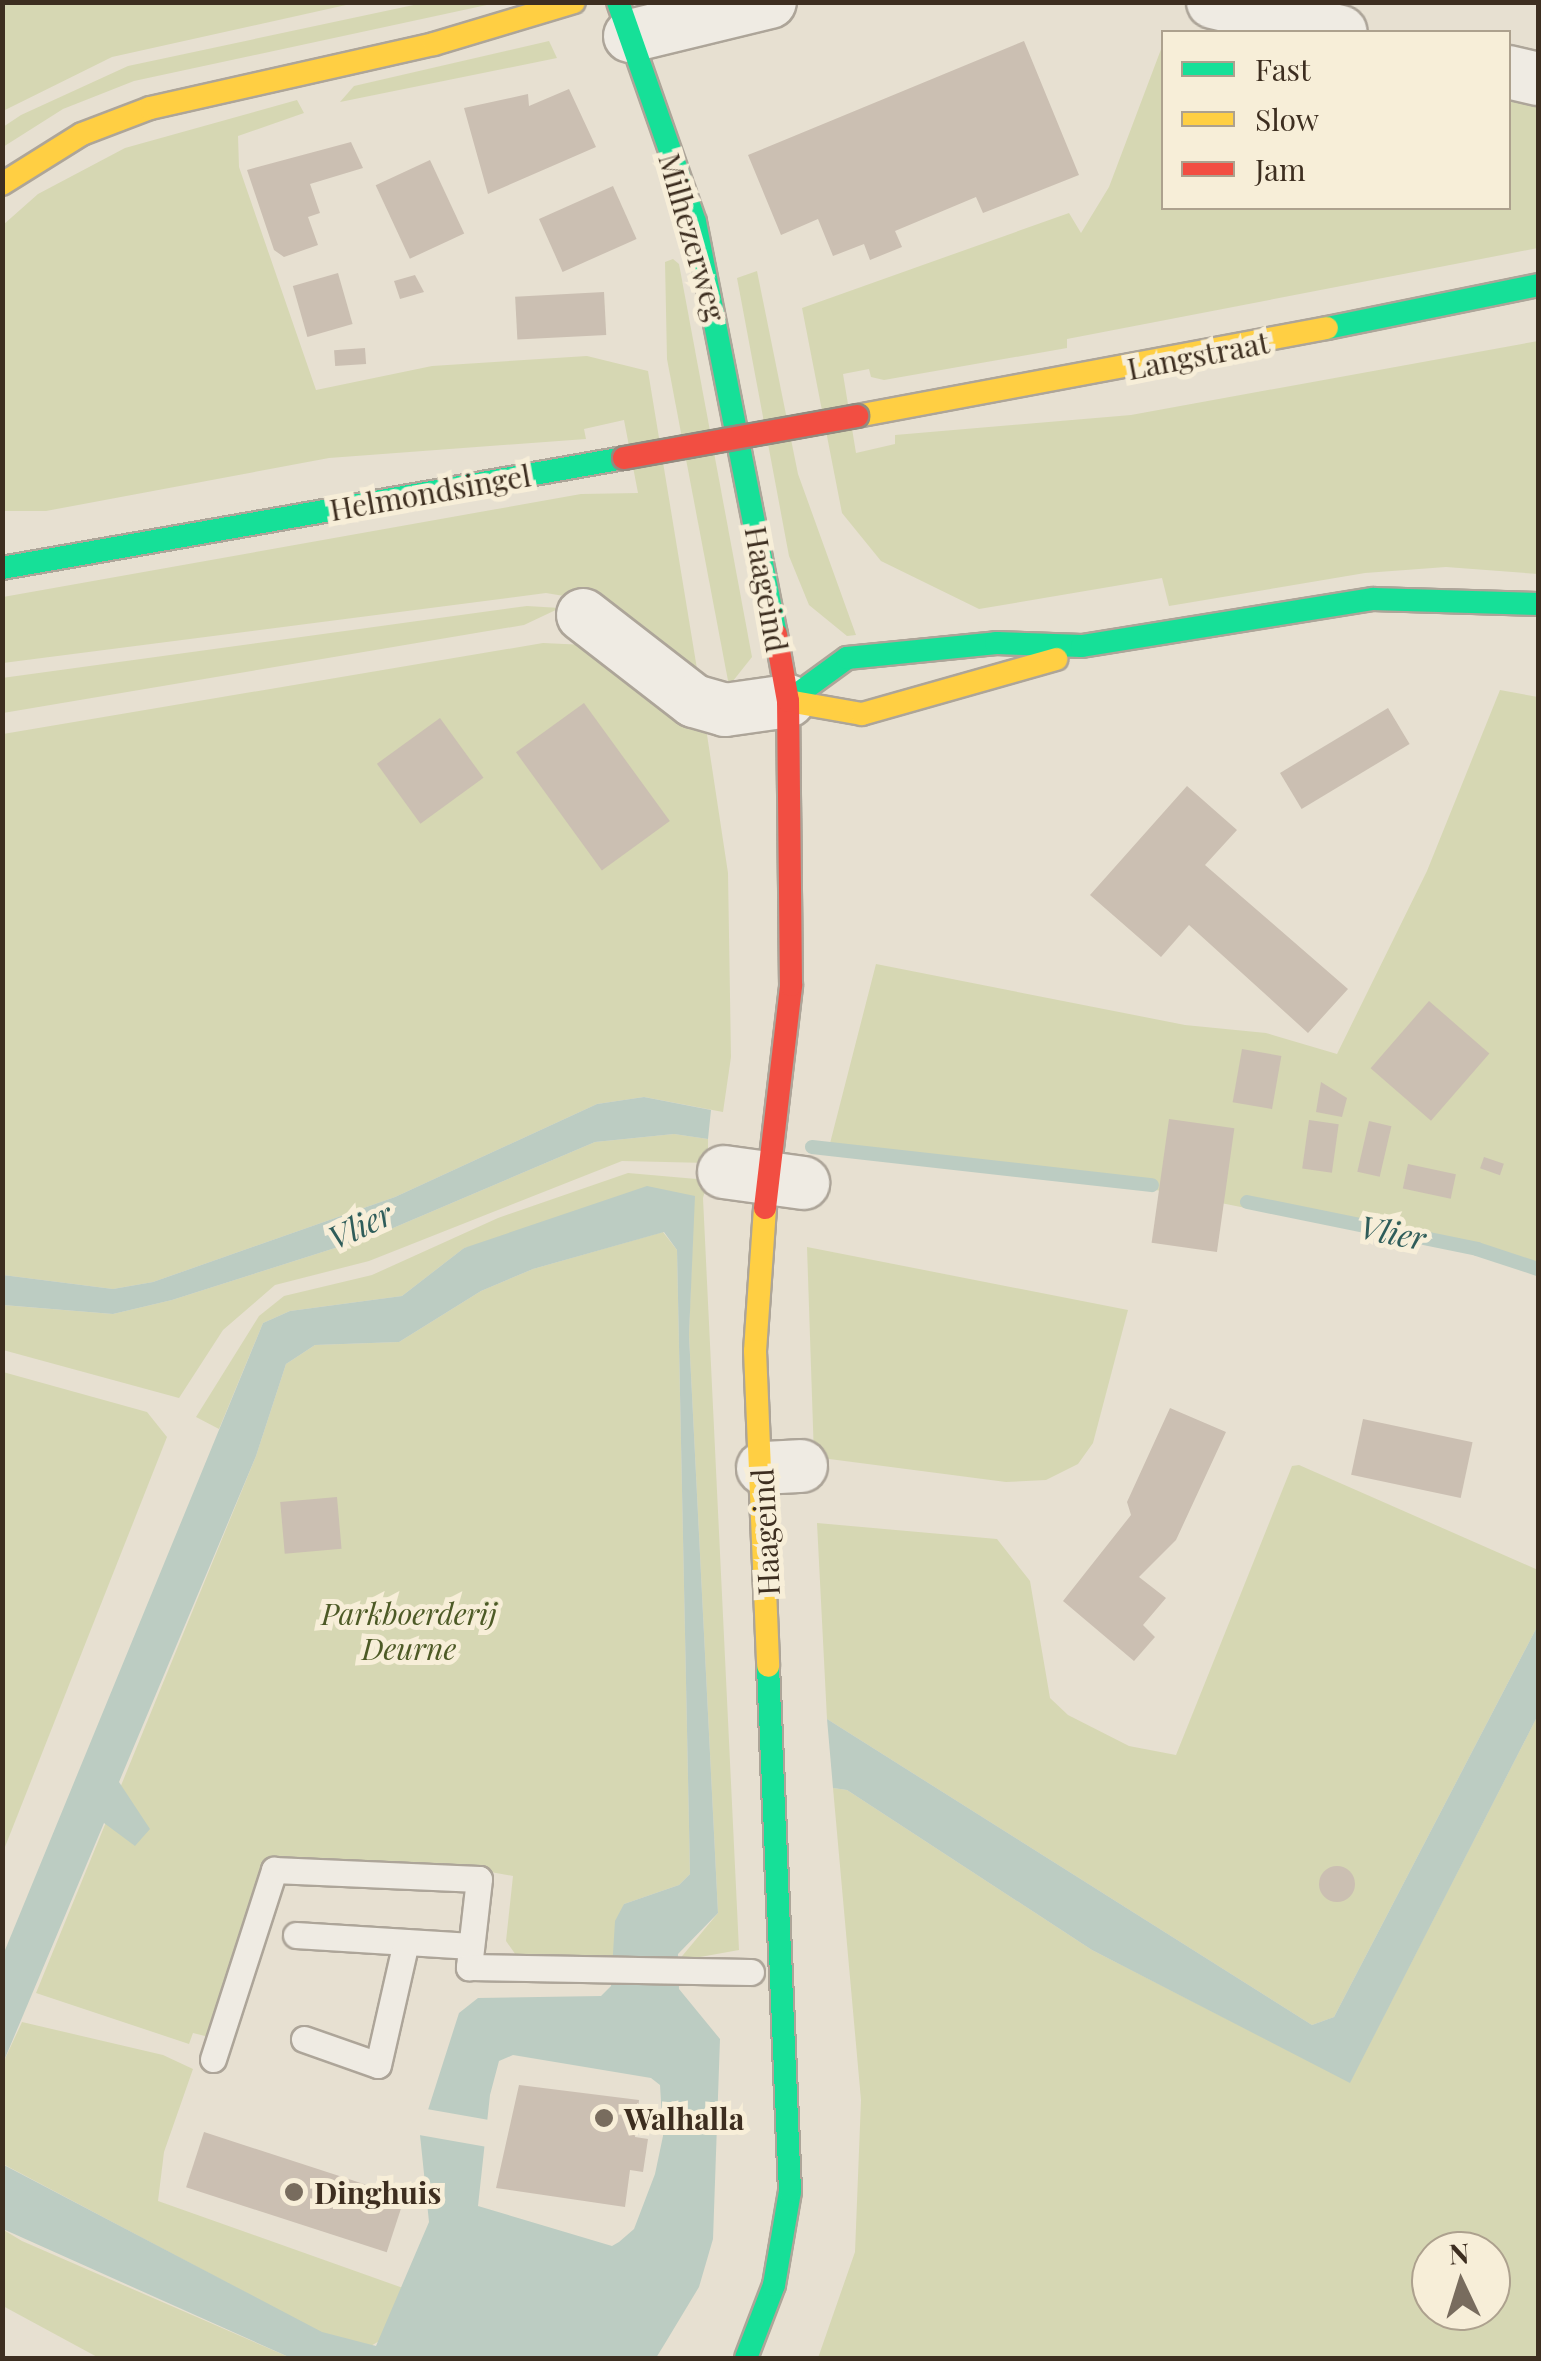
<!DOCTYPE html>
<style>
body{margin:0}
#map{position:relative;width:1541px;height:2361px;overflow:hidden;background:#e7e0d1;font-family:"Playfair Display",serif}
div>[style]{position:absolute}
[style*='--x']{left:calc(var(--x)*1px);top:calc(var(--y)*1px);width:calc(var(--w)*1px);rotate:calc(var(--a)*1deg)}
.green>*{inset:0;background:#d6d7b3}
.water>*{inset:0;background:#bcccc2}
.pier>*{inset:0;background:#e7e0d1;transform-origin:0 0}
.stream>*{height:14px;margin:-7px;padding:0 7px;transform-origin:7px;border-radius:7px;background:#bcccc2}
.building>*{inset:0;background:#cbbfb2;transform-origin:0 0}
.round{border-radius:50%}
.roads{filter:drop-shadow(2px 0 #ada599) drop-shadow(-2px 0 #ada599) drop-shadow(0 2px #ada599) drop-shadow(0 -2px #ada599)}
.lane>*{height:25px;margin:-12.5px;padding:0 12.5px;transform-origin:12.5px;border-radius:12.5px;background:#efebe3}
.street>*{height:52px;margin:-26px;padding:0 26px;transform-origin:26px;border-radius:26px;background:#efebe3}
.fast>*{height:22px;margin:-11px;padding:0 11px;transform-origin:11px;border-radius:11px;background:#16e098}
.slow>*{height:22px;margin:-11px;padding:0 11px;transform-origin:11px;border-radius:11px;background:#ffcf43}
.jam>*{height:22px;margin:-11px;padding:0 11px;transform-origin:11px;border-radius:11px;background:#f24e42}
.bridges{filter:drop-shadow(2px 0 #928b80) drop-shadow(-2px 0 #928b80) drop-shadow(0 2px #928b80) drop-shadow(0 -2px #928b80)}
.jam-bridge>*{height:22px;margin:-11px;padding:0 11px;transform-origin:11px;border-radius:11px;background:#f24e42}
.dots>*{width:28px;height:28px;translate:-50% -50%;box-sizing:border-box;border:5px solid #f7eed8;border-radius:50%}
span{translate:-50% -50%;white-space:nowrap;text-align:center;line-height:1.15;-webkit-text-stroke:10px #f7eed8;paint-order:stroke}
.street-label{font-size:30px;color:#3d2e20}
.park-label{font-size:30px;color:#4d5a26;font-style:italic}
.poi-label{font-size:30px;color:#3d2e20;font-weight:700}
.left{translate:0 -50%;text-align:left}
.water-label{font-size:32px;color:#2f5d5a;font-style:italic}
.frame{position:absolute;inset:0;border:5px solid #3d2e20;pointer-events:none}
.legend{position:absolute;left:1161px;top:30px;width:350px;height:180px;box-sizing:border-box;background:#f7eed8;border:2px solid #ada18e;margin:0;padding:12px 18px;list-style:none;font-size:30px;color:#3d2e20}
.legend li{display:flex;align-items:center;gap:20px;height:50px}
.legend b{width:50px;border:2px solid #ada18e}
.north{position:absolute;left:1411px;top:2231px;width:100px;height:100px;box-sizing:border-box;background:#f7eed8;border:2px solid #ada18e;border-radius:50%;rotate:356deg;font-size:28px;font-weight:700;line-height:40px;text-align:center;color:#3d2e20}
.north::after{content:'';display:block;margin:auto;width:35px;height:45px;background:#786c5e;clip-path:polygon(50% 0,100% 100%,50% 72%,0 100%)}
</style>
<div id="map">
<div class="green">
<i style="clip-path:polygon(2px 3px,3px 2px,355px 3px,112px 57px,3px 111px)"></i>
<i style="clip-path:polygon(423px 3px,496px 3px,134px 81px,63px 109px,3px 147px,3px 127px,21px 115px,128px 66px)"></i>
<i style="clip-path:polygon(549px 41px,557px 58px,340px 102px,354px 86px)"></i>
<i style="clip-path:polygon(1163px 44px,1164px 208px,1508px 208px,1509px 96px,1538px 102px,1538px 248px,1067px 339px,1067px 348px,884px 380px,871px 377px,869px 369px,843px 374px,856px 453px,895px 444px,895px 435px,1131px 415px,1538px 341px,1538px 574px,1446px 567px,1365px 573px,1169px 606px,1162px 578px,979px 609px,881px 561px,842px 513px,802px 308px,1069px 213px,1081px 233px,1109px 187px)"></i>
<i style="clip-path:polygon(297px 100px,304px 113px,238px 136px,239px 167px,316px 390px,432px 366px,587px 356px,648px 371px,699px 681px,570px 597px,546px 593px,3px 663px,3px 597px,581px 494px,638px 493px,624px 420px,584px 429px,586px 439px,329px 458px,46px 511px,3px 511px,3px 225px,38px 194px,125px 148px)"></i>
<i style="clip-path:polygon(673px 259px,679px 264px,752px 657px,729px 686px,667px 359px,665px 262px)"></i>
<i style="clip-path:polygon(757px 271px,798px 474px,856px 635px,847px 636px,809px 605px,789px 556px,737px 278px)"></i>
<i style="clip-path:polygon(527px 606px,560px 608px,524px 625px,3px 713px,2px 678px)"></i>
<i style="clip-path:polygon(543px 643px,586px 645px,706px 728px,728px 873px,731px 1057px,723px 1112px,644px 1097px,597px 1104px,395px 1197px,153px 1282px,113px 1289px,3px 1275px,3px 734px)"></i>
<i style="clip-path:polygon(1500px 690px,1538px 697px,1538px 1274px,1484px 1256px,1146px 1188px,827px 1155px,876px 964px,1185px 1025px,1266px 1033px,1337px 1054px,1427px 871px)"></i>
<i style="clip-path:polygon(674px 1134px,708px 1139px,708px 1163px,622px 1161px,369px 1261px,275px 1285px,223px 1330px,179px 1398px,3px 1350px,2px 1305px,113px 1314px,172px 1300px,379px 1234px,595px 1142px)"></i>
<i style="clip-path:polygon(628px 1173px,708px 1180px,703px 1198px,739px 1950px,678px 1961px,718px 1913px,689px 1335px,694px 1196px,464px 1248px,402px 1296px,290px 1311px,263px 1323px,219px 1429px,196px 1417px,259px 1316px,284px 1296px,372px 1275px,498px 1218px)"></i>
<i style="clip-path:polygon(663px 1232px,677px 1250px,690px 1874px,679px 1885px,624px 1904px,612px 1961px,518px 1958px,506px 1941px,513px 1876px,468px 1868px,268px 1860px,213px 2038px,193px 2033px,189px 2044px,36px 1993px,256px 1456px,286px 1364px,315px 1345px,399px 1342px,481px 1291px,533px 1269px)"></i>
<i style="clip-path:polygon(807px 1247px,1128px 1310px,1093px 1443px,1078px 1464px,1046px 1480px,1006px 1482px,814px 1457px)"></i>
<i style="clip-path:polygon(3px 1372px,147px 1412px,167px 1437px,3px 1852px)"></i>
<i style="clip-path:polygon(1299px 1465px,1538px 1570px,1538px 1625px,1334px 2017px,1312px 2025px,827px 1719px,817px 1523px,997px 1539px,1030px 1581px,1050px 1698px,1068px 1715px,1129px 1746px,1176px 1755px,1292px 1466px)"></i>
<i style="clip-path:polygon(evenodd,1538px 1715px,1538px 2358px,818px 2358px,855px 2252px,861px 2100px,833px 1788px,847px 1790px,1092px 1950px,1350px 2082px,1538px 1715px,1431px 2251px,1491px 2251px,1491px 2311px,1431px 2311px,1431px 2251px)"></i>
<i style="clip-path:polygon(22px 2022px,163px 2055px,193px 2069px,164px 2152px,158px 2201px,403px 2288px,381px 2340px,369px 2347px,322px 2333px,3px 2164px,3px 2063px)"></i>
<i style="clip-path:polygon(2px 2229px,22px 2241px,291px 2358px,99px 2358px,3px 2306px)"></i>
</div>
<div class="water">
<i style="clip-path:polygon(644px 1097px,711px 1110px,708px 1139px,674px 1134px,595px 1142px,379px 1234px,172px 1300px,113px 1314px,3px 1305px,3px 1275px,113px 1289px,153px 1282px,395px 1197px,597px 1104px)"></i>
<i style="clip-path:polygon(evenodd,647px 1186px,695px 1196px,689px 1335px,718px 1913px,678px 1954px,679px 1989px,720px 2039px,713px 2239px,699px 2287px,664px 2345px,656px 2358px,291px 2358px,3px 2229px,2px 2164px,322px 2332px,376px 2346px,429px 2222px,420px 2135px,459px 2013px,478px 1998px,601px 1996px,611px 1986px,615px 1921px,624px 1904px,679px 1885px,690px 1874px,677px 1250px,664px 1232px,533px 1269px,481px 1291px,399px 1342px,315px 1345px,286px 1364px,256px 1456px,119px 1782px,150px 1829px,135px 1846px,104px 1823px,3px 2063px,3px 1955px,263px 1323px,290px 1311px,402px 1296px,464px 1248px,647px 1186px,513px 2055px,651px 2078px,660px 2085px,663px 2136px,655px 2174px,634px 2229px,619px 2242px,612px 2246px,478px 2206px,490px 2095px,499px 2061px,513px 2055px)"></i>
<i style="clip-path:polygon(1538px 1625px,1538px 1715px,1350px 2083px,1092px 1950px,847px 1790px,833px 1788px,827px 1719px,1312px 2025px,1334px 2017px)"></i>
</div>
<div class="pier">
<i style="left:421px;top:2108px;width:72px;height:27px;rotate:10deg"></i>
</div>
<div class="stream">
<i style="--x:812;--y:1147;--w:342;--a:6.4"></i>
<i style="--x:1247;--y:1202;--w:235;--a:11.5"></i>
<i style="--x:1477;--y:1249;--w:64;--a:18.2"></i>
</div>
<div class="building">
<i style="clip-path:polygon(1024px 41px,1079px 175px,983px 213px,976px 197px,895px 231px,902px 247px,870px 260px,864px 244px,833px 256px,818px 219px,781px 235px,748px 155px)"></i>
<i style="clip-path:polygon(569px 89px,596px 147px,488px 194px,464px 108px,528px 94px,529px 106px)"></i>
<i style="clip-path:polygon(351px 142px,363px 168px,310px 184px,320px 213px,308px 217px,318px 245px,284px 257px,274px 250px,247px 170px)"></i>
<i style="left:430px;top:160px;width:81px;height:60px;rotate:65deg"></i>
<i style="left:613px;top:186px;width:58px;height:81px;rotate:66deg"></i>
<i style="left:338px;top:273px;width:53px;height:47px;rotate:74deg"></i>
<i style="clip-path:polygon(415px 275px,424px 292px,400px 299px,394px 281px)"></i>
<i style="left:604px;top:292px;width:43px;height:89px;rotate:87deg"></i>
<i style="left:365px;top:348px;width:16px;height:31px;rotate:86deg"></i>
<i style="left:584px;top:703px;width:146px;height:84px;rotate:54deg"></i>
<i style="left:1388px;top:708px;width:42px;height:126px;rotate:59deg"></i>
<i style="left:440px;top:718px;width:74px;height:78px;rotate:54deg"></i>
<i style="clip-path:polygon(1187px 786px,1237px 830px,1205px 865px,1348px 989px,1308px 1033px,1189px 925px,1161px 957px,1090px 895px)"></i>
<i style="left:1429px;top:1001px;width:80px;height:89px;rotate:41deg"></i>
<i style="left:1242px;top:1049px;width:40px;height:54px;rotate:10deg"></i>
<i style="clip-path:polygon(1321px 1082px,1347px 1098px,1342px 1117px,1316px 1112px)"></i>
<i style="left:1169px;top:1119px;width:66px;height:125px;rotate:8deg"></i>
<i style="left:1309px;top:1120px;width:30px;height:49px;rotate:8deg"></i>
<i style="left:1369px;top:1121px;width:23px;height:52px;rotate:13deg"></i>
<i style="left:1484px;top:1157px;width:21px;height:12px;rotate:19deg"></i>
<i style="left:1408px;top:1164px;width:49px;height:25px;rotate:12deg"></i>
<i style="clip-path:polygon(1170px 1408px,1226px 1432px,1176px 1540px,1139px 1577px,1166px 1598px,1143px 1625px,1155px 1637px,1134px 1661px,1063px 1601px,1131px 1515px,1127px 1502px)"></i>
<i style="left:1363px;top:1419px;width:112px;height:57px;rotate:12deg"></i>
<i style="left:337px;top:1497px;width:52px;height:57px;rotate:85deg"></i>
<i class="round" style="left:1319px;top:1866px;width:36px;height:36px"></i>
<i style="clip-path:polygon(519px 2085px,639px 2100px,635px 2137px,648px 2139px,643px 2172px,630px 2170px,625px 2207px,496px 2188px)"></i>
<i style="left:204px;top:2132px;width:211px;height:58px;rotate:18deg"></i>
</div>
<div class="roads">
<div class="lane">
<i style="--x:296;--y:1935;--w:175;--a:3.6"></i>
<i style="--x:304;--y:2039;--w:78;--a:19.4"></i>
<i style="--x:378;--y:2065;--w:126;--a:-77.2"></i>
<i style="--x:213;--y:2059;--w:199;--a:-72.1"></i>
<i style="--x:274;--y:1870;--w:205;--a:2.5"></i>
<i style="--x:479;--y:1879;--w:89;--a:96.5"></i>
<i style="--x:469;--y:1967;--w:282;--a:1"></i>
</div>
<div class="street">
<i style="--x:1213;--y:2;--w:131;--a:13.2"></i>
<i style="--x:630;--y:36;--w:144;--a:-13.7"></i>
<i style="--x:1508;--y:72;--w:31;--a:13"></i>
<i style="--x:583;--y:615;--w:140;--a:37.8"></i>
<i style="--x:694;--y:701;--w:32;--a:16"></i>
<i style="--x:725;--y:710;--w:64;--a:-8.1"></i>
<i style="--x:724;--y:1172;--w:80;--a:7.9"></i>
<i style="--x:763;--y:1468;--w:38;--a:-3"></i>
</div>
<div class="fast">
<i style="--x:618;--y:2;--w:233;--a:70.7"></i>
<i style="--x:695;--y:222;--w:420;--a:78.9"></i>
<i style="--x:1327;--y:328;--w:215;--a:-11.5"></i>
<i style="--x:2;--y:568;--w:632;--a:-10.03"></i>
<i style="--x:788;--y:701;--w:73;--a:-36.1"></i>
<i style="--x:847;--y:658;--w:150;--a:-5.7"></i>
<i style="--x:996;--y:643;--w:86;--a:2"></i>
<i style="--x:1082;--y:646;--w:295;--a:-9.2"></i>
<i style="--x:1373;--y:599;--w:165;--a:1.7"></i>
<i style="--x:746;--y:2358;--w:78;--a:-69"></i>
<i style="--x:774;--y:2285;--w:95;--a:-80.3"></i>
<i style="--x:790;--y:2191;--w:525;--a:-92.4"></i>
</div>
<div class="slow">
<i style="--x:2;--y:184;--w:94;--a:-32"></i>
<i style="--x:82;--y:134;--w:73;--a:-20.9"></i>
<i style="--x:150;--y:108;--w:291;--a:-12.7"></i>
<i style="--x:434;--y:44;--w:146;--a:-16.7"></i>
<i style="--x:857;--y:416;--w:478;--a:-10.6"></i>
<i style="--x:788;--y:701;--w:75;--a:10"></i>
<i style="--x:862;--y:714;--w:202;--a:-15.8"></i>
<i style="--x:765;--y:1208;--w:143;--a:94"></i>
<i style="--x:755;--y:1351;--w:315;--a:87.6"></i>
</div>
<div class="jam">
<i style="--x:765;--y:1208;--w:225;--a:-83.3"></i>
<i style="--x:791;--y:985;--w:284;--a:-90.6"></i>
<i style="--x:788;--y:701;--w:68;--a:-100.2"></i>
</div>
</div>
<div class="bridges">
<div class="jam-bridge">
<i style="--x:624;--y:458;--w:237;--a:-10.2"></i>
</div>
</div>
<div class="dots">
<i style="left:604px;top:2118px;background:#786c5e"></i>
<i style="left:294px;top:2192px;background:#786c5e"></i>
</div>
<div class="street-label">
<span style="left:693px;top:237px;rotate:74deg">Milhezerweg</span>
<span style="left:1198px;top:355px;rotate:-11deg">Langstraat</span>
<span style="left:430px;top:492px;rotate:-10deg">Helmondsingel</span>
<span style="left:767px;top:589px;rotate:80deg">Haageind</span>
<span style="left:765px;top:1532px;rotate:-93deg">Haageind</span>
</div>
<div class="park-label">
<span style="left:409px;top:1630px">Parkboerderij<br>Deurne</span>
</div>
<div class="poi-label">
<span class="left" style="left:624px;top:2118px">Walhalla</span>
<span class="left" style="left:314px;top:2192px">Dinghuis</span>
</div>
<div class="water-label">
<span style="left:360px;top:1225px;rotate:-25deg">Vlier</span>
<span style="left:1393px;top:1232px;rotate:11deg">Vlier</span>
</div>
<div class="frame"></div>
<ul class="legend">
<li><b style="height:12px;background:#16e098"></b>Fast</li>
<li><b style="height:12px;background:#ffcf43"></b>Slow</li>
<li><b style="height:12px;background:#f24e42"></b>Jam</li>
</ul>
<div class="north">N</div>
</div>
